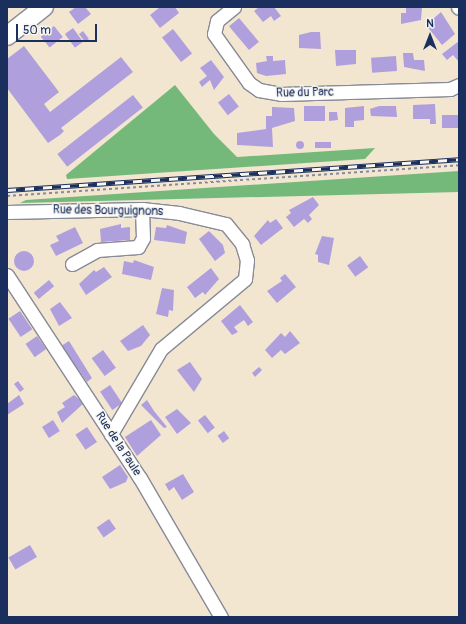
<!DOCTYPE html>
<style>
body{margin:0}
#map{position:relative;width:466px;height:624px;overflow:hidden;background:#f3e6d0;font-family:Pangolin,sans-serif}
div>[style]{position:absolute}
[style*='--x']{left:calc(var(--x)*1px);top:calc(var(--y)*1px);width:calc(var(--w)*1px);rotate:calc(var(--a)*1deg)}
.forest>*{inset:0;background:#74b87a}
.building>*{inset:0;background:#b09fdd;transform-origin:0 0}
.round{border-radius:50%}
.path>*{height:2px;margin-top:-1px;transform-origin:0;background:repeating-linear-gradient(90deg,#878a97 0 3px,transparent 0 6px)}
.roads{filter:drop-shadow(1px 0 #878a97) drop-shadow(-1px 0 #878a97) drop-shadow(0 1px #878a97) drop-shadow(0 -1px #878a97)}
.street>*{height:13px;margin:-6.5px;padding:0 6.5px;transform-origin:6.5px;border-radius:6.5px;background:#fff}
.secondary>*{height:18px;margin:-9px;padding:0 9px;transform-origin:9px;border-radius:9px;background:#fff}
.rail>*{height:4.5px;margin-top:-2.25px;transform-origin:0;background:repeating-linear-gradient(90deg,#f6f6f2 0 9px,#1b2f5e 0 18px);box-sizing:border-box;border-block:1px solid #1b2f5e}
span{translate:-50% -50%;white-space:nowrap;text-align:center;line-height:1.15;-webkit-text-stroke:3px #f6f6f2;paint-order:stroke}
.street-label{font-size:12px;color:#1b2f5e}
.frame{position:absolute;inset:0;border:8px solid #1b2f5e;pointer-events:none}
.north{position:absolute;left:410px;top:16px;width:40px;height:40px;-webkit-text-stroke:3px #f6f6f2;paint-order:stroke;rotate:0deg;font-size:11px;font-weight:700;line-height:16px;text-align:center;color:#1b2f5e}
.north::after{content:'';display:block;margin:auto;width:14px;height:18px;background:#1b2f5e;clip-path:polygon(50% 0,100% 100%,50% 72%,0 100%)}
.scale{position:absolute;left:16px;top:24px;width:81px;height:18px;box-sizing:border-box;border:2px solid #1b2f5e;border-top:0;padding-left:5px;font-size:12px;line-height:14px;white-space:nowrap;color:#1b2f5e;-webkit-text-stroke:3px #f6f6f2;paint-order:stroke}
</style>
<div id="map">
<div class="forest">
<i style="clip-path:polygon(175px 85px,214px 134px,237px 157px,375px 148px,365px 159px,67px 179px,66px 175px)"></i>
<i style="clip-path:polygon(459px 171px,459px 192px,20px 203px,26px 200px)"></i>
</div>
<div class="building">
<i style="clip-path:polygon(76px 7px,85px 7px,91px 14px,78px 24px,69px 12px)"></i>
<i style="clip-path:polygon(160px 7px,175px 7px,179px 13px,160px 28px,150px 15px)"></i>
<i style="clip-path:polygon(259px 7px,274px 7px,281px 16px,274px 21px,271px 16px,263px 22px,254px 11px)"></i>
<i style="clip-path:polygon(422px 7px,421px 20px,401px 24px,401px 13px,406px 13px,406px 8px)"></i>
<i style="clip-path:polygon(441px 12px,455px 34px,442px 45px,426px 25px)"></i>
<i style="left:239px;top:18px;width:31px;height:13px;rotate:50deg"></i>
<i style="left:54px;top:26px;width:14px;height:17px;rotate:51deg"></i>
<i style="left:73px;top:28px;width:17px;height:10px;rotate:54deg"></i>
<i style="left:173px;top:29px;width:31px;height:14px;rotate:52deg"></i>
<i style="left:83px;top:31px;width:10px;height:5px;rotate:53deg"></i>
<i style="clip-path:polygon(311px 32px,320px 32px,321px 49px,299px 48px,299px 35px)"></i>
<i style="clip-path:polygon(459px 41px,459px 62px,453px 55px,447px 60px,442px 54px)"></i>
<i style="clip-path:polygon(24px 46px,59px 92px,44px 104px,50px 112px,121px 57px,133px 72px,61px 128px,64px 131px,60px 135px,48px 143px,7px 88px,7px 59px)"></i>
<i style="clip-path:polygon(335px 50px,356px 50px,356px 64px,336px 66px)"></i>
<i style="clip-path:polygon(403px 53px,413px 53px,414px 60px,424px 60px,425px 71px,404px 67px)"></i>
<i style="clip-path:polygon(266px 56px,273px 56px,273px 61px,285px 60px,286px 74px,266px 76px,257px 73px,256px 63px,267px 61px)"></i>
<i style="left:396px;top:56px;width:15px;height:25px;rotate:86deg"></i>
<i style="clip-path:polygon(211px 60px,224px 77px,214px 90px,210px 80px,202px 87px,199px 82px,207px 76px,200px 68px)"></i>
<i style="left:229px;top:94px;width:16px;height:14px;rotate:52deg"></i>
<i style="left:133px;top:95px;width:16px;height:96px;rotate:52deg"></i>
<i style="clip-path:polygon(435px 104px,436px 124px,430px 124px,430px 119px,413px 119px,413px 105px)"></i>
<i style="left:325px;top:106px;width:15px;height:21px;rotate:90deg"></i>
<i style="clip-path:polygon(364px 106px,364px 120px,354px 121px,354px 127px,345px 127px,345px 108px)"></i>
<i style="clip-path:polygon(379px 106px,396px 106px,397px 117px,371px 116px,370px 109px)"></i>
<i style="clip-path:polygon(272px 107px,294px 108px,295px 121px,272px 128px,273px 147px,237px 145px,237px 133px,266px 129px,266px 116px,272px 116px)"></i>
<i style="clip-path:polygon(329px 112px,337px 112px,338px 120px,329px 121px)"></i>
<i style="left:442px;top:115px;width:17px;height:13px"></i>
<i class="round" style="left:296px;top:141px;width:8px;height:8px"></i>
<i style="left:331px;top:142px;width:6px;height:16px;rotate:90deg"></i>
<i style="clip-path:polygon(313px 197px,319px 205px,309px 215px,312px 219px,308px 223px,304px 219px,294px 227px,286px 217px,291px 213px,289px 210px)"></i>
<i style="clip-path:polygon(276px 219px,283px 228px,261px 245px,254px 236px,268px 220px,270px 223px)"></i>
<i style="clip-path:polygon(121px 224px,121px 228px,130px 227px,130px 240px,101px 242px,100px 229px)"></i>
<i style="clip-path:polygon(167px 225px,187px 232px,185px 244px,154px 240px,156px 227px,166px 228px)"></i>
<i style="clip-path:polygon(75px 227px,83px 243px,56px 256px,50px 245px,59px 241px,56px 236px)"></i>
<i style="clip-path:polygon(209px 231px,223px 245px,225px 253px,215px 261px,199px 239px)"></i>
<i style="clip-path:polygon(322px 236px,334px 238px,329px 265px,318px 262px,318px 255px,315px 254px)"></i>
<i class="round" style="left:14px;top:251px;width:20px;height:20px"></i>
<i style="left:360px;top:256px;width:14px;height:16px;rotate:54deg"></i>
<i style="clip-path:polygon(134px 260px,154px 267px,151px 280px,122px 274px,124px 261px,133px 263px)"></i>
<i style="clip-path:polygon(104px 267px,112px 277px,86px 295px,79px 284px,94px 270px,96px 272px)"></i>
<i style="clip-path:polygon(211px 268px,219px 279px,205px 295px,203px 292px,195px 298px,187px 287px)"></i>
<i style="clip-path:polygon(285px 274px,296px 287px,277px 303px,267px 291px,282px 281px,280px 278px)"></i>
<i style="left:49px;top:280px;width:8px;height:20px;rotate:50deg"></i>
<i style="clip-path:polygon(162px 288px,174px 290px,173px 311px,169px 310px,168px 317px,156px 314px)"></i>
<i style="clip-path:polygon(60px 302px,72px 318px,59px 326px,50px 309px)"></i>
<i style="clip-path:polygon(240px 305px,253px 322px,248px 326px,244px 320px,234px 327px,238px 332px,232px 335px,221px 321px)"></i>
<i style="left:20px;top:311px;width:22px;height:14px;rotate:56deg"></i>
<i style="clip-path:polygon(143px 325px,150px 335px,141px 346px,128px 351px,120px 341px)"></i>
<i style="clip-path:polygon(290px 331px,300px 343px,285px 354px,281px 350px,272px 358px,265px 350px,281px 333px,285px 337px)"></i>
<i style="left:37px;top:336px;width:16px;height:14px;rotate:55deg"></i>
<i style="clip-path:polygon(69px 341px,92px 378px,87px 382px,61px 346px)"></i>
<i style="left:103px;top:350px;width:22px;height:14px;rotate:54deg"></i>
<i style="clip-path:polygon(190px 362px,202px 379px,194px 392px,177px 370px)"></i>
<i style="clip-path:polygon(259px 367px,262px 370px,255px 377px,252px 373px)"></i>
<i style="left:18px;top:381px;width:10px;height:5px;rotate:53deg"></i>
<i style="left:110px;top:385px;width:22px;height:12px;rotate:56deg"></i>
<i style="clip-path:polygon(19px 395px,24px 404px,7px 415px,7px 404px)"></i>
<i style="clip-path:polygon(74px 395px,84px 403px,62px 423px,57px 412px,65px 407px,62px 403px)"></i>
<i style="clip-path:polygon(147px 400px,154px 411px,167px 427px,164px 428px,141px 405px)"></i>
<i style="clip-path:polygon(177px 409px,191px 423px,177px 434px,165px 417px)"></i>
<i style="left:205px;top:415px;width:16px;height:9px;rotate:52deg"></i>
<i style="left:53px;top:420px;width:13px;height:13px;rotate:58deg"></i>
<i style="clip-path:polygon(151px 420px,161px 435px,137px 456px,125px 437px)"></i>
<i style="left:87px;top:427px;width:18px;height:14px;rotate:56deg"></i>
<i style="left:224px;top:431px;width:9px;height:8px;rotate:54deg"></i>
<i style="clip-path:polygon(120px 465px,128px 477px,126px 482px,110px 489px,102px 477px)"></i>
<i style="clip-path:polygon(183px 474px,194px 492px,182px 500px,174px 487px,169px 491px,165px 484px)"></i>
<i style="left:109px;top:519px;width:12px;height:15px;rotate:55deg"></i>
<i style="left:30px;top:545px;width:14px;height:25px;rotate:60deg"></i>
</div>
<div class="path">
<i style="--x:7;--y:196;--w:453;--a:-3.9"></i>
</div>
<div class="roads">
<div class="street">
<i style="--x:234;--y:7;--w:22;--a:141"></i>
<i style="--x:217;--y:21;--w:13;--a:103"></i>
<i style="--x:214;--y:34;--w:60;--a:54.5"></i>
<i style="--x:249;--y:83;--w:12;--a:35"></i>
<i style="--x:259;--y:90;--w:22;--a:10"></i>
<i style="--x:281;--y:94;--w:169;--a:-1.7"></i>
<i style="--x:450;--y:89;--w:10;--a:-24"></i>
<i style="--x:458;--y:7;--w:1;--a:45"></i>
<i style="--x:7;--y:212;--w:135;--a:-1.3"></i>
<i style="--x:142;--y:209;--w:37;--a:6"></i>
<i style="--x:179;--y:213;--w:48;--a:13.2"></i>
<i style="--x:226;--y:224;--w:26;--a:51"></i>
<i style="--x:242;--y:244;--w:17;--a:73"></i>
<i style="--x:247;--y:260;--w:19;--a:96"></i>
<i style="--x:245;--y:279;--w:109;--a:140.2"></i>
<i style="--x:161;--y:349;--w:99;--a:120.5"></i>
<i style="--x:72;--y:264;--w:29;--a:-29"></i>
<i style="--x:97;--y:250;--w:41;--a:-4.2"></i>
<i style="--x:138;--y:247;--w:10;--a:-61"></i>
<i style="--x:143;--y:238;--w:29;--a:-92"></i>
<i style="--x:7;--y:275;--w:243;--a:56.8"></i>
<i style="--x:140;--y:478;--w:161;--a:59.8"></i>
</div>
<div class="secondary">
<i style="--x:7;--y:36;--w:47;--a:-38.1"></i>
</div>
</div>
<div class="rail">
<i style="--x:7;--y:190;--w:453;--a:-3.9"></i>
</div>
<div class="street-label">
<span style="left:305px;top:93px;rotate:-1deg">Rue du Parc</span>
<span style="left:108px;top:211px;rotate:1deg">Rue des Bourguignons</span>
<span style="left:118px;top:444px;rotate:57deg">Rue de la Paule</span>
</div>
<div class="frame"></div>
<div class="north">N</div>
<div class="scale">50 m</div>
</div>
